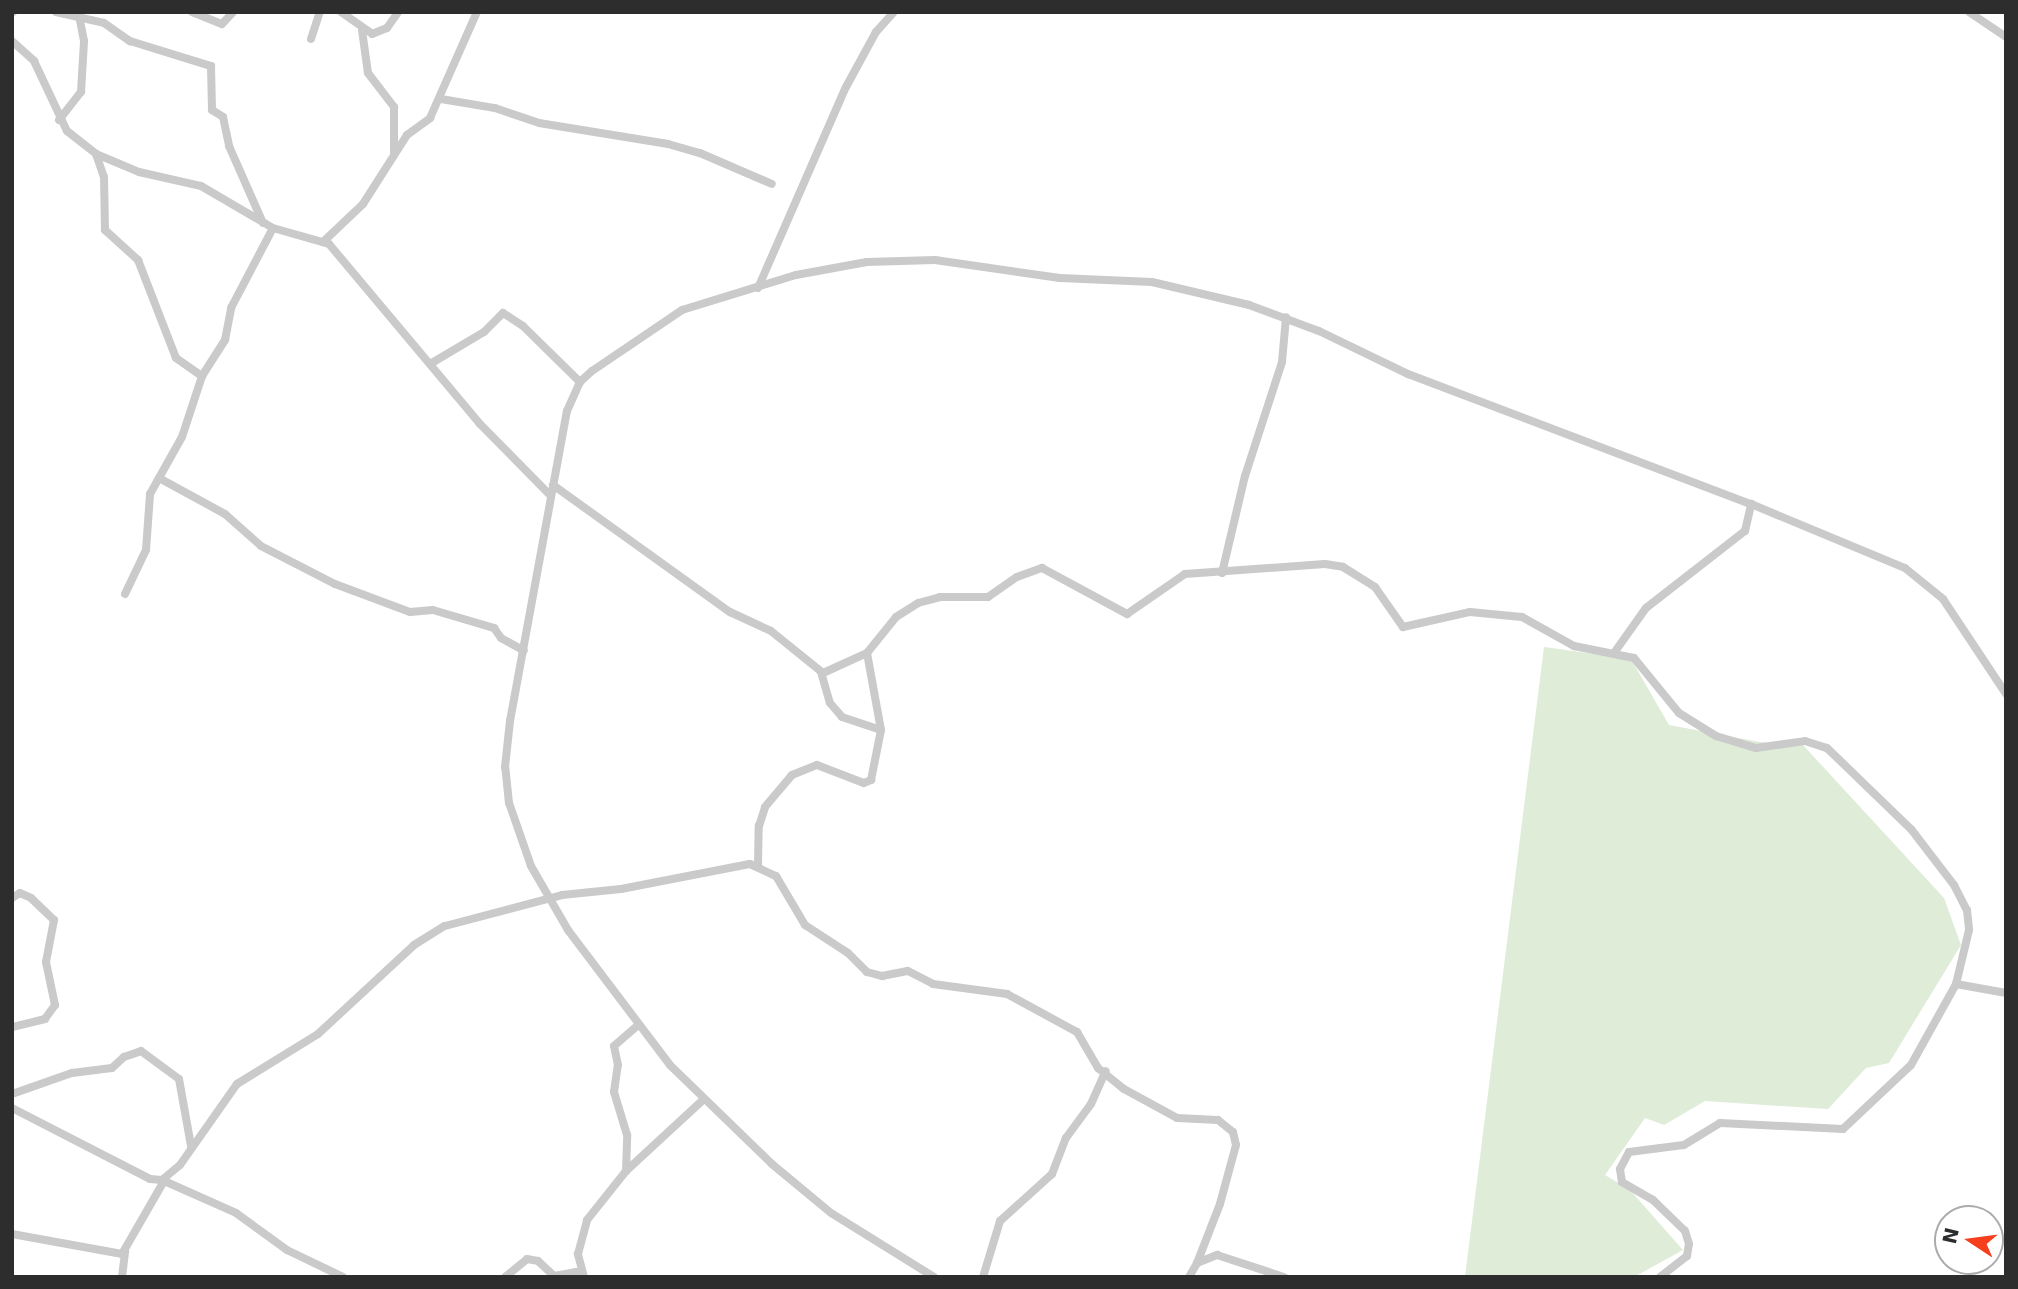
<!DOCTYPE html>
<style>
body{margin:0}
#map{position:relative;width:2018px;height:1289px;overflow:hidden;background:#fff;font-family:"DejaVu Sans",sans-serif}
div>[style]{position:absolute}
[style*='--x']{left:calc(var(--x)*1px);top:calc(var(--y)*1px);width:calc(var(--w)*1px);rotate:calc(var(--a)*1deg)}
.green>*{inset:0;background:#deecd8}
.street>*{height:8px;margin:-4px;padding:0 4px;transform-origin:4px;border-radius:4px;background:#cacaca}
span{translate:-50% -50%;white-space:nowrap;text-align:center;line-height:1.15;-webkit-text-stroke:7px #fff;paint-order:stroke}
.frame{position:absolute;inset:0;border:14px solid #2d2d2d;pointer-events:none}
.north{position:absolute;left:1934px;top:1205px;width:70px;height:70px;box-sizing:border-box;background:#fff;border:2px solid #ababab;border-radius:50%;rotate:283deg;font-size:19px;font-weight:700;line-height:28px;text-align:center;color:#2d2d2d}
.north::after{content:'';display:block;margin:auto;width:24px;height:32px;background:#f53f1d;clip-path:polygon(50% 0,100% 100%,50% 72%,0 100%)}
</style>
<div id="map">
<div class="green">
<i style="clip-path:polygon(1544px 647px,1631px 659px,1669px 725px,1760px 742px,1803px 745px,1944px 898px,1961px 945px,1889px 1063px,1866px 1068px,1828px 1109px,1705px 1101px,1664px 1125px,1645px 1118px,1605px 1175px,1630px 1190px,1683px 1250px,1634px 1277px,1465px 1277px)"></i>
</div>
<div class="street">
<i style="--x:12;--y:12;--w:1;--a:0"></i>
<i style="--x:56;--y:12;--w:49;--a:12.9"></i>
<i style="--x:104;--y:23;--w:32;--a:35"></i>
<i style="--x:130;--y:41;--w:85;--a:17.2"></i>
<i style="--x:211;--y:66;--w:44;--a:88.7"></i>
<i style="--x:212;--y:110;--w:13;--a:32"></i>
<i style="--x:223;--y:117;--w:30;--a:78"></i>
<i style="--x:229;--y:146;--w:84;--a:66.2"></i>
<i style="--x:192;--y:12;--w:32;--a:22"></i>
<i style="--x:222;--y:24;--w:16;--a:-47"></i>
<i style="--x:341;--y:12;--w:38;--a:35"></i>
<i style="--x:372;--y:34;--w:16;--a:-22"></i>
<i style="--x:387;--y:28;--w:19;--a:-55"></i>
<i style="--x:1969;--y:12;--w:45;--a:34"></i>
<i style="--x:362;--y:30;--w:43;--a:82.1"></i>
<i style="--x:368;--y:73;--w:43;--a:52.6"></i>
<i style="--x:394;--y:107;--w:45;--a:90"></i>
<i style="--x:311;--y:39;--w:28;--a:-72"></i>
<i style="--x:12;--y:41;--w:30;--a:42"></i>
<i style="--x:34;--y:61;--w:77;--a:64.8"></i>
<i style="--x:67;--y:131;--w:37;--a:38"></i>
<i style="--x:96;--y:154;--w:47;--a:22.7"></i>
<i style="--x:139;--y:172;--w:64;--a:12.7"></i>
<i style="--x:201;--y:186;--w:83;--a:30.3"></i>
<i style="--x:273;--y:228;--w:58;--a:15.9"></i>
<i style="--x:329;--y:244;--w:235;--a:50"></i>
<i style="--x:480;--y:424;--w:100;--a:45.4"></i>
<i style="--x:441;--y:99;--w:55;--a:9.5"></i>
<i style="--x:495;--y:108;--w:46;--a:18.8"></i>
<i style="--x:539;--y:123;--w:131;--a:9.2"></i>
<i style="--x:668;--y:144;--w:33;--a:16"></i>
<i style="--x:700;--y:153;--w:78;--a:23.3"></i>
<i style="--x:59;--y:120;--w:36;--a:-52"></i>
<i style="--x:81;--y:92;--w:51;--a:-86.6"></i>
<i style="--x:84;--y:41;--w:26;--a:-101"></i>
<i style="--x:96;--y:154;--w:24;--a:71"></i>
<i style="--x:104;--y:177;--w:53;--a:88.9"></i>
<i style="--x:105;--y:230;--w:45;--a:42.3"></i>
<i style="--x:138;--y:260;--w:105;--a:68.8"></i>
<i style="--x:176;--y:358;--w:32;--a:35"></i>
<i style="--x:323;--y:242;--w:55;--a:-43.5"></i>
<i style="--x:363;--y:204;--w:82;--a:-57.5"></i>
<i style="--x:407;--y:135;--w:29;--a:-36"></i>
<i style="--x:430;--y:118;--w:116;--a:-66.1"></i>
<i style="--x:758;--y:288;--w:219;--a:-66.4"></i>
<i style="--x:846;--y:87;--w:63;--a:-61.4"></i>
<i style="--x:876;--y:32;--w:27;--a:-48"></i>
<i style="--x:430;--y:364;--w:63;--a:-30.7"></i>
<i style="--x:484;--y:332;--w:27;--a:-45"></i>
<i style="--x:503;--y:313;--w:24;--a:33"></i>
<i style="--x:523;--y:326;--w:80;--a:44.5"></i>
<i style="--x:159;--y:478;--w:75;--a:28.6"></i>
<i style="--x:225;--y:514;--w:48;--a:41.6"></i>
<i style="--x:261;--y:546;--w:83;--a:27.2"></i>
<i style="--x:335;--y:584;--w:80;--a:20.5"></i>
<i style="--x:410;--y:612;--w:23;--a:-5"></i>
<i style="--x:433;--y:610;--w:64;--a:16.4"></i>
<i style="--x:494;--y:628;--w:12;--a:55"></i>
<i style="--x:501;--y:638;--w:26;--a:29"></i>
<i style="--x:553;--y:485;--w:218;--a:35.7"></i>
<i style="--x:730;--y:612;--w:45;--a:24.9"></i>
<i style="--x:771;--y:631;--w:67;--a:38.9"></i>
<i style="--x:823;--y:673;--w:48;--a:-24.4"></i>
<i style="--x:867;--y:653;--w:46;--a:-51.1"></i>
<i style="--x:896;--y:617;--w:26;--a:-32"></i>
<i style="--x:918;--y:603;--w:23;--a:-15"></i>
<i style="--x:940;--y:597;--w:48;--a:0"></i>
<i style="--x:988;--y:597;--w:35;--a:-35"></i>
<i style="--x:1017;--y:577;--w:27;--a:-20"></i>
<i style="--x:1042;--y:568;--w:97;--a:28.4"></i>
<i style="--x:1127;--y:614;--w:70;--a:-34.6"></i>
<i style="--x:1185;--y:574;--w:140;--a:-4.1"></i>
<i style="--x:1325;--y:564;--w:18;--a:9"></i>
<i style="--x:1343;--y:567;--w:38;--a:32"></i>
<i style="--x:1375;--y:587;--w:49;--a:55"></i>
<i style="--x:1403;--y:627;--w:69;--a:-12.6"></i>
<i style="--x:1470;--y:612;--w:52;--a:5.5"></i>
<i style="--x:1522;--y:617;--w:60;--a:29.1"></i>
<i style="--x:1574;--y:646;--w:61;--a:11.3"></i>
<i style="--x:1634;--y:658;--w:71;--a:50.7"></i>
<i style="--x:1679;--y:713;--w:44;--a:31.9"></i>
<i style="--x:1716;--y:736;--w:42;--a:16.7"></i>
<i style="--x:1756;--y:748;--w:49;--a:-8.1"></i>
<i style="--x:1805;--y:741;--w:23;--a:18"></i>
<i style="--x:1827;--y:748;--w:117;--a:44"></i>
<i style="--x:1911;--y:829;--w:71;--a:52.5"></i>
<i style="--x:1954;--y:885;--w:28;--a:63"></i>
<i style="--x:1967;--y:910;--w:20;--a:84"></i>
<i style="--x:1969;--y:930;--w:56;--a:103.5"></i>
<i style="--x:1222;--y:573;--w:100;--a:-76.7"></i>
<i style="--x:1245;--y:476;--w:120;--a:-72"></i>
<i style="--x:1282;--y:362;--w:45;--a:-84.9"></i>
<i style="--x:125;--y:594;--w:49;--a:-64.5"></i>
<i style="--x:146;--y:550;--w:56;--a:-85.9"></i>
<i style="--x:150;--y:494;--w:65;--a:-60.7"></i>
<i style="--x:182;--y:437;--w:64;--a:-71.8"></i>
<i style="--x:202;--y:376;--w:43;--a:-57.4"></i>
<i style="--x:225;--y:340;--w:33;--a:-79"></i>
<i style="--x:231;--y:308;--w:90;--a:-62.3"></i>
<i style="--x:1614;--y:653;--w:55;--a:-54.6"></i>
<i style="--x:1646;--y:608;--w:125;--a:-37.9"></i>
<i style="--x:1745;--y:531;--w:28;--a:-77"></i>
<i style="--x:821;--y:672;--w:32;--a:74"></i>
<i style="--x:830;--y:703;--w:18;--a:49"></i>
<i style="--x:842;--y:717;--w:41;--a:18.4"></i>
<i style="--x:758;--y:865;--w:39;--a:-89"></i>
<i style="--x:759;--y:826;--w:20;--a:-72"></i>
<i style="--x:765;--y:807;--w:42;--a:-49.8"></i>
<i style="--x:792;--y:775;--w:27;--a:-22"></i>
<i style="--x:817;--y:765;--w:50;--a:21"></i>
<i style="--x:864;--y:783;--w:8;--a:-23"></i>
<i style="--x:871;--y:780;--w:51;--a:-78.7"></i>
<i style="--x:881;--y:730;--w:78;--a:-100.3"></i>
<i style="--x:12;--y:898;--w:9;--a:-32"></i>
<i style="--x:20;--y:893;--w:12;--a:24"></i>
<i style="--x:31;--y:898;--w:32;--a:44"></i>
<i style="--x:54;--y:920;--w:43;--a:100.8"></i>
<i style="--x:46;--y:962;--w:44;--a:78.2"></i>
<i style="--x:55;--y:1005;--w:17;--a:126"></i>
<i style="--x:45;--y:1019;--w:34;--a:166"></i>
<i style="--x:12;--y:1094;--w:64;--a:-19.3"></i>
<i style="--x:72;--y:1073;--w:40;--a:-7.1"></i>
<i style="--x:112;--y:1068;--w:16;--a:-43"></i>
<i style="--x:124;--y:1057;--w:18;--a:-19"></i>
<i style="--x:141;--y:1051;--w:47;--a:36.4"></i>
<i style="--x:179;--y:1079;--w:68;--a:79.8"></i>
<i style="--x:12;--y:1108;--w:155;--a:27.2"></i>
<i style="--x:150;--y:1179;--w:12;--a:5"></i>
<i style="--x:162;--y:1180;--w:23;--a:-40"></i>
<i style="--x:180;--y:1165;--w:99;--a:-54.9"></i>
<i style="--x:237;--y:1084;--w:95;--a:-31.7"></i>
<i style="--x:318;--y:1034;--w:131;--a:-42.8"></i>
<i style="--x:414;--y:945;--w:36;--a:-32"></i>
<i style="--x:445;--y:926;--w:121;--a:-14.8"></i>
<i style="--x:562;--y:895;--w:59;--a:-5.8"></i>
<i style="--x:621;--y:889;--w:131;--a:-11"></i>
<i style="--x:750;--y:864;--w:29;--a:25"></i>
<i style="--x:776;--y:876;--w:57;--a:59.4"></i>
<i style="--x:805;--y:925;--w:51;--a:33.1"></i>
<i style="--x:848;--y:953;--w:27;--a:45"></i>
<i style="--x:867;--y:972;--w:16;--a:15"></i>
<i style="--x:882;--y:976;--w:26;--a:-11"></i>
<i style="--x:908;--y:971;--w:28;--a:27"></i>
<i style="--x:933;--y:984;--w:75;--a:7.7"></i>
<i style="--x:1007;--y:994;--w:80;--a:28.5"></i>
<i style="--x:1077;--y:1032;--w:42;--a:59.7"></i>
<i style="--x:1098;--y:1068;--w:33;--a:39"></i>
<i style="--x:1124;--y:1089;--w:60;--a:28.7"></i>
<i style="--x:1177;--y:1118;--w:41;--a:2.8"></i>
<i style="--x:1218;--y:1120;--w:19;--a:39"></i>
<i style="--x:1233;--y:1132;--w:13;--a:77"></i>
<i style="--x:1236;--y:1145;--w:61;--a:105.2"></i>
<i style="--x:1220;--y:1204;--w:63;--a:111.3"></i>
<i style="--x:626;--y:1171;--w:36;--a:-88"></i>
<i style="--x:627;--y:1135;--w:45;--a:-106.8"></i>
<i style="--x:614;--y:1092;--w:27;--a:-82"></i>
<i style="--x:618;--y:1065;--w:19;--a:-102"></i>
<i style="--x:614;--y:1046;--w:32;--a:-41"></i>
<i style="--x:162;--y:1180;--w:81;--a:24"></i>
<i style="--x:236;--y:1213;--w:63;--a:36"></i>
<i style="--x:287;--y:1250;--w:62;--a:25.7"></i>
<i style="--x:12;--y:1234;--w:112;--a:10.3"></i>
<i style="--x:122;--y:1254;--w:84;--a:-60.1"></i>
<i style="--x:122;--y:1277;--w:26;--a:-83"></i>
<i style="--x:505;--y:1277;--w:28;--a:-39"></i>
<i style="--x:527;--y:1259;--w:11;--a:10"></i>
<i style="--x:538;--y:1261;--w:22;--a:43"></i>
<i style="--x:554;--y:1276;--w:27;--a:-10"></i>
<i style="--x:584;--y:1277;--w:24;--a:-105"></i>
<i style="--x:578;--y:1254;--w:35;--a:-75"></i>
<i style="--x:587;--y:1220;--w:63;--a:-51.5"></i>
<i style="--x:626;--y:1171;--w:105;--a:-42.7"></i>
<i style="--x:934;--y:1277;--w:121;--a:-148.1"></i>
<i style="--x:831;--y:1213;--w:77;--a:-140.3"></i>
<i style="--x:772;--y:1164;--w:142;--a:-135.9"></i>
<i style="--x:670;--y:1065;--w:169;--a:-127.1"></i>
<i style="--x:568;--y:930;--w:74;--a:-120"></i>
<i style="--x:531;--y:866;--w:67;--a:-109.2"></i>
<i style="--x:509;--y:803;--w:36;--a:-96"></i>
<i style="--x:505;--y:767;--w:46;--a:-83.8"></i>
<i style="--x:510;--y:721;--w:315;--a:-79.6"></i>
<i style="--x:567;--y:411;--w:32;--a:-66"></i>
<i style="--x:580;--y:382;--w:16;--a:-43"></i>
<i style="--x:592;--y:371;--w:109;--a:-34.1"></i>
<i style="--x:682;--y:310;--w:119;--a:-17.1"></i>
<i style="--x:796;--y:275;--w:72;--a:-10.4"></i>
<i style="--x:867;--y:262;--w:68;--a:-1.7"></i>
<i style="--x:935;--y:260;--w:126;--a:8.2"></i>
<i style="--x:1060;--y:278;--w:92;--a:2.5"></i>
<i style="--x:1152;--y:282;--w:100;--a:13.3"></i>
<i style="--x:1249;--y:305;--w:75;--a:20.4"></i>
<i style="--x:1319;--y:331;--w:99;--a:25.8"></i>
<i style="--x:1408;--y:374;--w:367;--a:20.8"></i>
<i style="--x:1751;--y:504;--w:167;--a:22.6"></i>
<i style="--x:1905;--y:568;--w:49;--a:39.2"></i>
<i style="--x:1943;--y:599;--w:114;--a:56.4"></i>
<i style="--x:983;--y:1277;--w:59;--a:-73.1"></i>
<i style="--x:1000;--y:1221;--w:70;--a:-42.1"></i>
<i style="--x:1052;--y:1174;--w:39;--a:-69"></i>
<i style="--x:1066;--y:1138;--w:42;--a:-53.7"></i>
<i style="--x:1091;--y:1104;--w:36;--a:-66"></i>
<i style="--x:1189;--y:1277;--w:16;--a:-60"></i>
<i style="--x:1197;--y:1263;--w:22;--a:-22"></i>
<i style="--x:1217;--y:1255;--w:71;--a:18.2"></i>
<i style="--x:1660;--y:1277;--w:34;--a:-38"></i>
<i style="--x:1687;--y:1256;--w:12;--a:-81"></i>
<i style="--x:1689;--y:1244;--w:14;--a:-107"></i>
<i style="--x:1685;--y:1231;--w:45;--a:-135.9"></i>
<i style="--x:1653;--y:1200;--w:36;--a:-150"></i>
<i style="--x:1622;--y:1182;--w:13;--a:-99"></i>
<i style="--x:1620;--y:1169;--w:19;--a:-62"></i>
<i style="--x:1629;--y:1152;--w:55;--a:-7.3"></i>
<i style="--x:1684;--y:1145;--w:42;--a:-31.4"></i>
<i style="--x:1720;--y:1123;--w:123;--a:2.8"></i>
<i style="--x:1843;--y:1129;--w:93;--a:-43.3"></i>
<i style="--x:1911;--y:1065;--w:93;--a:-60.9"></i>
<i style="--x:1956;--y:984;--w:51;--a:10.2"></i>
</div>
<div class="frame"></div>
<div class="north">N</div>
</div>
